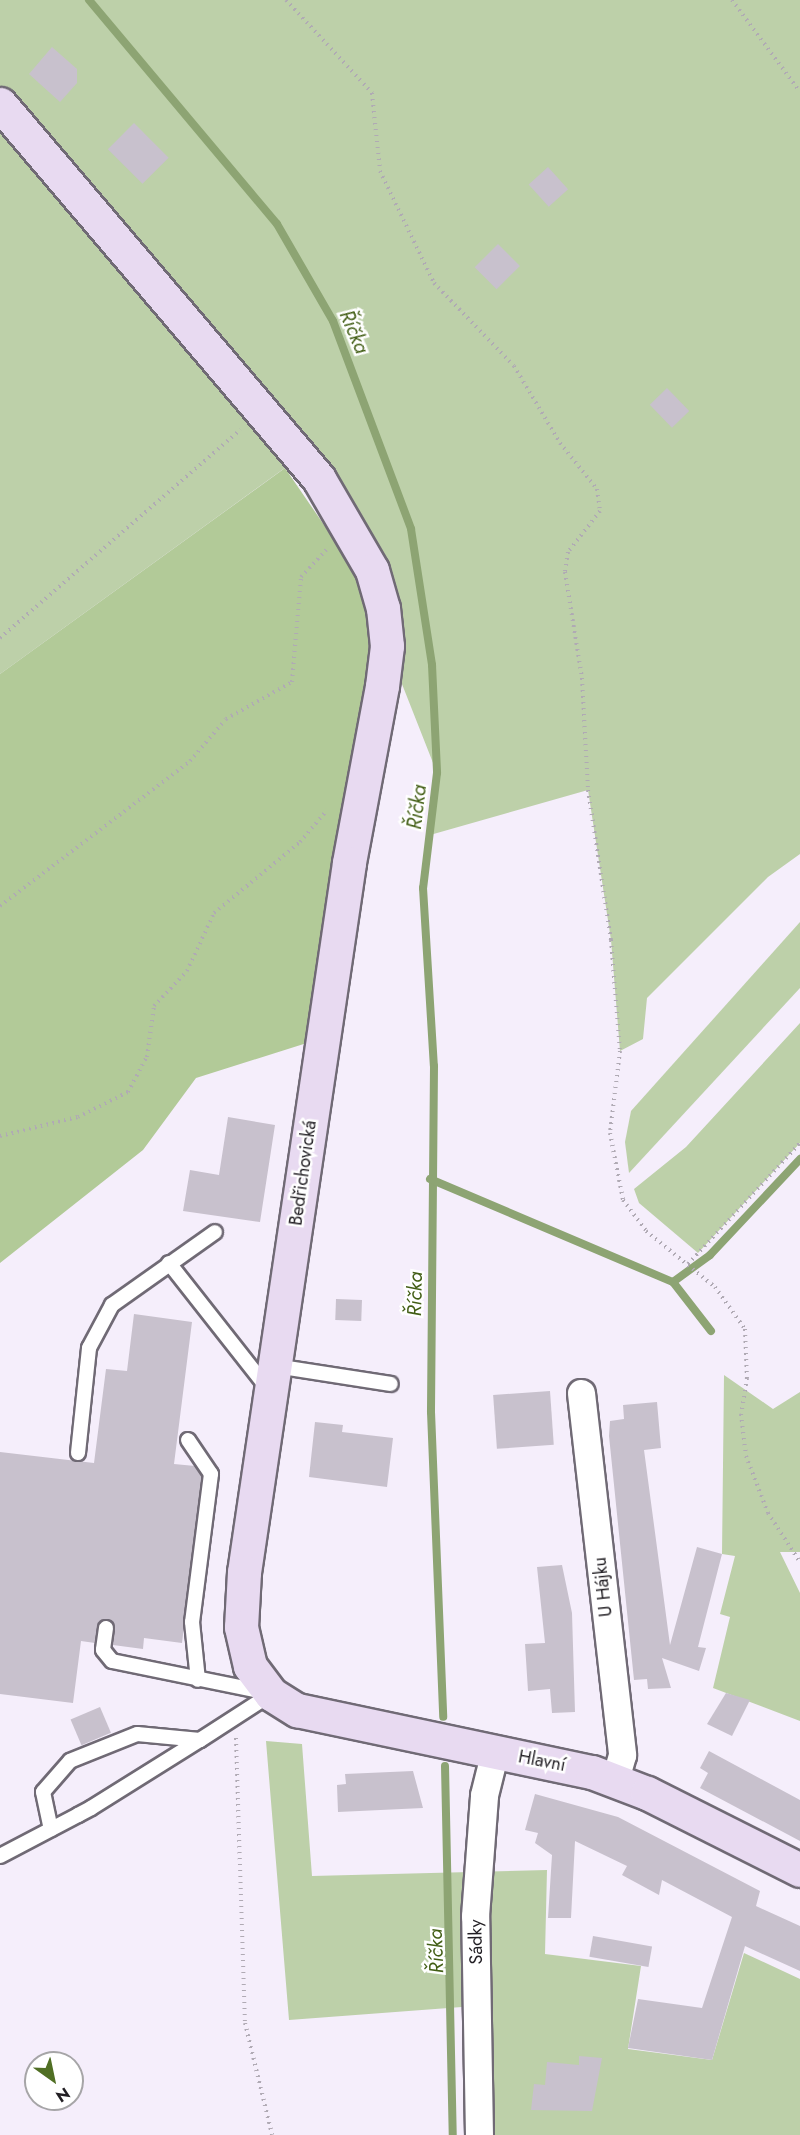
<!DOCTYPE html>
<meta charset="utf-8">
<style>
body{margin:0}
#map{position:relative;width:800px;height:2135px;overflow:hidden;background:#f5eefb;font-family:Jost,sans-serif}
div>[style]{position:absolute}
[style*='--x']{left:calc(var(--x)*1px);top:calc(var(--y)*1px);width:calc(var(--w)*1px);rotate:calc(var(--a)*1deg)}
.green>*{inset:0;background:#bdd0a9}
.forest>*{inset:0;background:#b2ca98}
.stream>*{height:8px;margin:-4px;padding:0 4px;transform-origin:4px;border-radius:4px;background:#8da473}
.building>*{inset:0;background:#c8c1cd;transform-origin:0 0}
.path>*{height:4px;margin-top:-2px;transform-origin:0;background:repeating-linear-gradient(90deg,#b0aab4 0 1.5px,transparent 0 6px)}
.roads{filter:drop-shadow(2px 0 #706a75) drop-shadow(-2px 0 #706a75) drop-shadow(0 2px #706a75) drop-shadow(0 -2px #706a75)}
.lane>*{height:14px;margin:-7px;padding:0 7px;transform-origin:7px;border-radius:7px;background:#fff}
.street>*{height:27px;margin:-13.5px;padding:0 13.5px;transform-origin:13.5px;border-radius:13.5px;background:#fff}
.secondary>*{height:33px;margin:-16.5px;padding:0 16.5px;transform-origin:16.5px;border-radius:16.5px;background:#e8daf1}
span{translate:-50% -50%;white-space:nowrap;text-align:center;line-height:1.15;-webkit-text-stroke:5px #fff;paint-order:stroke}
.street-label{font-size:18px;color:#211e23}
.water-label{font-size:20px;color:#425e15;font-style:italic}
.north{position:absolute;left:24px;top:2051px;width:60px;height:60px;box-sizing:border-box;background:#fff;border:2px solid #a6a5a7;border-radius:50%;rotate:147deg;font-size:16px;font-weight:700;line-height:24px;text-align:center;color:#211e23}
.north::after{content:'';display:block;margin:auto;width:21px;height:27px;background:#506f24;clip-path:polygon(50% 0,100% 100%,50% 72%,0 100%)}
</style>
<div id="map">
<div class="green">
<i style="clip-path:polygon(0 0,800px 0,800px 854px,768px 877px,647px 998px,643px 1039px,620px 1051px,611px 940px,588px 790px,430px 835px,437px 773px,387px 646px,300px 457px,0 674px)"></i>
<i style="clip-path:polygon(800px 922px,800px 988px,629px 1173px,625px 1142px,631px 1111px)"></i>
<i style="clip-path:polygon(800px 1023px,800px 1143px,698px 1253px,639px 1203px,634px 1189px,686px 1147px)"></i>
<i style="clip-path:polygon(724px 1375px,773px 1409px,800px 1392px,800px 1552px,780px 1552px,800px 1593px,800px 1721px,713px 1688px,730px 1617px,720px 1614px,735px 1556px,722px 1554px)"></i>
<i style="clip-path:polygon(266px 1741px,302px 1744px,312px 1876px,547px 1870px,545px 1954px,641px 1966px,628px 2049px,712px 2060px,744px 1953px,800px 1979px,800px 2135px,483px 2135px,475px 2006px,289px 2020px)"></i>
</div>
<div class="forest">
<i style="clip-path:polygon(285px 468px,359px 576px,371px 615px,374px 663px,310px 1042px,196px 1078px,143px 1150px,0 1263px,0 674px)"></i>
</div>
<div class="stream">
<i style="--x:89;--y:0;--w:292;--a:50"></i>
<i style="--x:277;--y:224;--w:112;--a:60"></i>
<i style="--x:333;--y:321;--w:222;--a:69.4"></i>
<i style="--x:411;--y:529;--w:138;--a:81.2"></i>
<i style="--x:432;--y:665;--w:108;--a:87.3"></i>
<i style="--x:437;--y:773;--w:116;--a:96.9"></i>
<i style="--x:423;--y:888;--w:178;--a:86.5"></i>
<i style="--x:434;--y:1066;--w:346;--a:90.5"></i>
<i style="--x:431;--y:1412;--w:305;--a:87.7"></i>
<i style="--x:430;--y:1179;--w:264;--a:23"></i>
<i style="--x:673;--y:1282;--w:62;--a:52.2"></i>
<i style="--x:673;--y:1282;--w:46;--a:-36.1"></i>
<i style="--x:710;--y:1255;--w:132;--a:-46.8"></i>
<i style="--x:445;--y:1766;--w:369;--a:88.8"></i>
</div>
<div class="building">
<i style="clip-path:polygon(52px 47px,77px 69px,77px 83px,60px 102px,29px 74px)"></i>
<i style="left:134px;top:123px;width:49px;height:37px;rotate:45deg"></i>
<i style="left:548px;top:167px;width:30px;height:26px;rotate:48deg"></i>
<i style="left:498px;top:244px;width:31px;height:33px;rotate:45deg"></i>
<i style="left:667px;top:388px;width:32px;height:24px;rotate:46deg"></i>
<i style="clip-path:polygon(228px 1117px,275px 1125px,260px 1222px,183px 1211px,190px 1170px,219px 1175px)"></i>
<i style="left:336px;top:1299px;width:26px;height:21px;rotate:2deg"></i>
<i style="clip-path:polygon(134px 1314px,192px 1322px,174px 1464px,195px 1466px,202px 1476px,182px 1643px,144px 1638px,143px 1649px,113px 1645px,114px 1625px,103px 1620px,95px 1643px,81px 1641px,73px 1703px,0 1694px,0 1452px,94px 1463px,106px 1369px,127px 1371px)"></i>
<i style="left:550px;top:1391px;width:54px;height:57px;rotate:86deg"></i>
<i style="clip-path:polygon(657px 1402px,661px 1448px,644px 1450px,670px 1645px,697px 1547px,722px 1554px,698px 1647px,706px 1648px,699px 1671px,662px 1658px,671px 1688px,648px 1689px,647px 1679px,634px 1680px,609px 1436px,610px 1421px,624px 1419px,623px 1405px)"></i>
<i style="clip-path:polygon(315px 1422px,343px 1425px,342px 1432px,393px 1438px,387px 1487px,309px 1477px)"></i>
<i style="clip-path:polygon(562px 1565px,572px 1613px,575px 1712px,552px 1713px,550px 1689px,528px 1691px,525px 1644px,545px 1643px,537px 1567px)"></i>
<i style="clip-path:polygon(726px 1693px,750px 1700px,732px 1736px,707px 1724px)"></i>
<i style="left:100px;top:1707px;width:28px;height:32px;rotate:67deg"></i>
<i style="clip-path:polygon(709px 1751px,800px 1800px,800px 1841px,700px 1788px,708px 1773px,700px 1768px)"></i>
<i style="clip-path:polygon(413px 1771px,423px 1808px,338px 1812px,337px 1785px,346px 1784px,345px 1774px)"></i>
<i style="clip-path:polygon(535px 1794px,618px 1817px,760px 1891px,756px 1906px,800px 1926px,800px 1971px,745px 1946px,712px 2060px,628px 2048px,638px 1999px,702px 2008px,732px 1917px,662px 1880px,659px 1895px,622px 1875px,627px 1866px,575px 1841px,571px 1918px,548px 1918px,552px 1855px,535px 1843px,538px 1833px,525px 1830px)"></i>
<i style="left:593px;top:1936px;width:60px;height:21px;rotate:10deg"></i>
<i style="clip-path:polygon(579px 2056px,602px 2058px,592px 2111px,531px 2110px,534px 2084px,545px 2085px,547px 2062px,579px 2065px)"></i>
</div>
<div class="path">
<i style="--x:286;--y:0;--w:127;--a:47.2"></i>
<i style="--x:372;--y:93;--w:78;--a:84.1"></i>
<i style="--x:380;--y:171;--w:124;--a:64.3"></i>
<i style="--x:434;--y:283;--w:115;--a:46.1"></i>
<i style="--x:514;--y:366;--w:90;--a:59.1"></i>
<i style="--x:560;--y:443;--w:59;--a:51.2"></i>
<i style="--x:597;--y:489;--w:22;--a:82"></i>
<i style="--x:600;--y:511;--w:52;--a:128"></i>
<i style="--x:568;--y:552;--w:20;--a:99"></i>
<i style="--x:565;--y:572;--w:107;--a:80.9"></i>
<i style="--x:582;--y:678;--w:112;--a:86.9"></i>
<i style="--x:588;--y:790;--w:152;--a:81.3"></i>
<i style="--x:611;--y:940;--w:111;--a:85.4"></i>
<i style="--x:620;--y:1051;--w:83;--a:97"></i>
<i style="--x:610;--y:1133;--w:68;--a:79"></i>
<i style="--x:623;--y:1200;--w:39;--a:53"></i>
<i style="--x:646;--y:1231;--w:89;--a:39.1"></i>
<i style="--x:715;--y:1287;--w:52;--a:54.5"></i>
<i style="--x:745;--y:1329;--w:49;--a:87.7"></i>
<i style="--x:747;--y:1378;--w:36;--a:99"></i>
<i style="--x:741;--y:1414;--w:42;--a:83.2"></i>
<i style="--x:746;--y:1456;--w:61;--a:68.9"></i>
<i style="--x:768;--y:1513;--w:59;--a:56.9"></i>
<i style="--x:732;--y:0;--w:114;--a:53.5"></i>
<i style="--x:0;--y:638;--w:318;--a:-40.9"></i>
<i style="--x:0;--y:906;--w:239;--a:-37.3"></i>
<i style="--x:190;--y:761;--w:55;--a:-49.4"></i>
<i style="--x:226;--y:719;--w:76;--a:-29.3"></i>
<i style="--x:292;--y:682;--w:105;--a:-85.1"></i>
<i style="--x:301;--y:577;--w:37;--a:-47"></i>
<i style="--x:0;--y:1136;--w:80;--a:-13.7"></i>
<i style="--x:78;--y:1117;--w:56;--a:-26.6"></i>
<i style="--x:128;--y:1092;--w:40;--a:-62"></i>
<i style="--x:147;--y:1057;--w:51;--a:-82.2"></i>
<i style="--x:154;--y:1006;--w:48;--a:-46.7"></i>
<i style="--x:187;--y:971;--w:64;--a:-65"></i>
<i style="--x:214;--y:913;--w:112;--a:-39.5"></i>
<i style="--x:300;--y:842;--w:42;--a:-49.8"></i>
<i style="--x:688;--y:1264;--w:165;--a:-47.2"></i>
<i style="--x:236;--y:1738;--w:285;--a:88.2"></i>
<i style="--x:245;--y:2023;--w:115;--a:76.4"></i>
</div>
<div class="roads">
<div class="lane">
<i style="--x:169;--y:1263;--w:160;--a:51.8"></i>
<i style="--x:275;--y:1366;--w:117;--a:8.8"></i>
<i style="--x:188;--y:1440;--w:41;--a:55.9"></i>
<i style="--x:211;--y:1474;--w:149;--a:97.3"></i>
<i style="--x:192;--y:1622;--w:58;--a:84.1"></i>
<i style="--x:78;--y:1453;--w:106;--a:-84"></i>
<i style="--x:89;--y:1348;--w:49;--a:-61.9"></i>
<i style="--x:112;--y:1305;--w:126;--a:-35.3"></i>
<i style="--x:106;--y:1628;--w:22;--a:98"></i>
<i style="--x:103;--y:1650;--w:14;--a:51"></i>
<i style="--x:112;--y:1661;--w:156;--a:11.5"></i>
<i style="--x:200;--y:1740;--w:85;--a:-32.9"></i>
<i style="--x:0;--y:1856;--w:88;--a:-27.7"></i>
<i style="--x:78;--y:1815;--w:15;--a:-28"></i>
<i style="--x:91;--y:1808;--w:128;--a:-32"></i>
<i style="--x:200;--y:1740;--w:63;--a:-174.6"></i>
<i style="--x:137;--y:1734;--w:72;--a:158.1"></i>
<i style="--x:70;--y:1761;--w:41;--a:131.1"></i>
<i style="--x:43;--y:1792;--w:38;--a:78"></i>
</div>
<div class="street">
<i style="--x:581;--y:1393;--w:364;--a:83.5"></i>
<i style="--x:622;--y:1755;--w:26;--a:106"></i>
<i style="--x:479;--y:2135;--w:219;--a:-91"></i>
<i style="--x:475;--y:1916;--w:121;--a:-85.7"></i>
<i style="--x:484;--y:1795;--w:45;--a:-76"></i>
</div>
<div class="secondary">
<i style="--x:0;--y:104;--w:492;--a:49.6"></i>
<i style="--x:319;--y:479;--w:105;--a:59.8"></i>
<i style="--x:372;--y:570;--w:40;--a:74"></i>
<i style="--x:383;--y:608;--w:38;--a:84"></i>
<i style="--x:387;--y:646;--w:40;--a:97.1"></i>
<i style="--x:382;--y:686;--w:180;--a:100.6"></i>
<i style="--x:349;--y:863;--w:717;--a:98.42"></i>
<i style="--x:244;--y:1572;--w:55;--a:93.1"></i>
<i style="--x:241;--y:1627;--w:40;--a:77"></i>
<i style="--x:250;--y:1666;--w:35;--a:53"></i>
<i style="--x:271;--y:1694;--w:31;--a:32"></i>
<i style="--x:297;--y:1710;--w:301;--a:11.9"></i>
<i style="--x:592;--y:1772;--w:59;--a:20.9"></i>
<i style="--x:647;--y:1793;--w:171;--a:26.7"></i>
</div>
</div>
<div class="street-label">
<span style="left:303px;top:1173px;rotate:-82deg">Bedřichovická</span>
<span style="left:603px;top:1587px;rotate:-96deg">U Hájku</span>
<span style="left:542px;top:1761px;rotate:11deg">Hlavní</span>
<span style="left:476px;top:1942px;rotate:-91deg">Sádky</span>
</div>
<div class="water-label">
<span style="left:354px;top:332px;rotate:67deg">Říčka</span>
<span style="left:417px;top:807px;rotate:-83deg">Říčka</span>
<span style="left:415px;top:1294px;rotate:-89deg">Říčka</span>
<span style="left:436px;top:1951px;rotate:-92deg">Říčka</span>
</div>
<div class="north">N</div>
</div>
